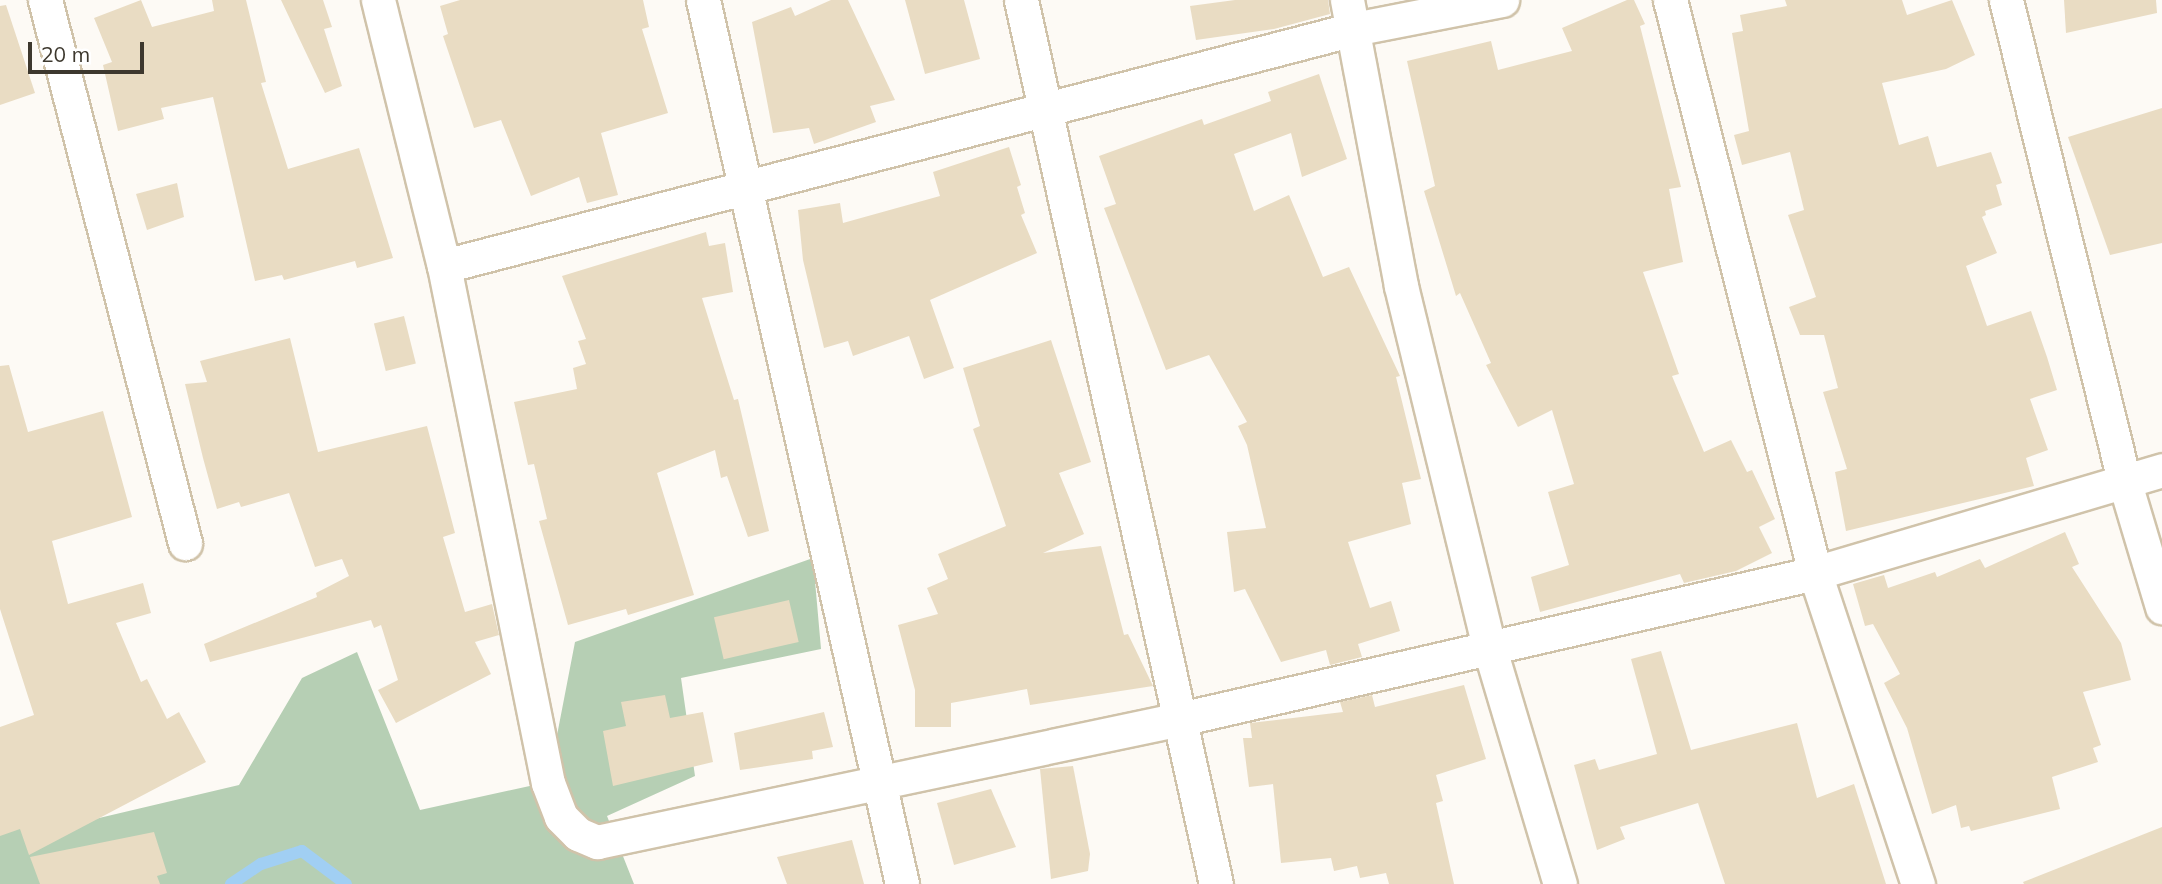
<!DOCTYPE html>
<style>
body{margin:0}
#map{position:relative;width:2162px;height:884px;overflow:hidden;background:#fdfaf5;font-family:Mulish,sans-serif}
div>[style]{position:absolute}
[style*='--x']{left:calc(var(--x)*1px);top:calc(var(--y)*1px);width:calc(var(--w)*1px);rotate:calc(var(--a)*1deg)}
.green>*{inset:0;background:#b6cfb4}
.stream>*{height:12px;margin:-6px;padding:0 6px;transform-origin:6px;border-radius:6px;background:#a1cff3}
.building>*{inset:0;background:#e9dcc3;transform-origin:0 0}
.roads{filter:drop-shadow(2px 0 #d0c3aa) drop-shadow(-2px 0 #d0c3aa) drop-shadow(0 2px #d0c3aa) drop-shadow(0 -2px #d0c3aa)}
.street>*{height:33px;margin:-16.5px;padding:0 16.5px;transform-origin:16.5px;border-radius:16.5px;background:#fff}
span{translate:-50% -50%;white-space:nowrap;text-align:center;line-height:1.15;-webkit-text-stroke:6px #fff;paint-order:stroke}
.scale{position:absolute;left:28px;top:42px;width:116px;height:32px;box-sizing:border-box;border:4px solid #3d382e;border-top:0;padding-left:9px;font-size:21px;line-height:24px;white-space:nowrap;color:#3d382e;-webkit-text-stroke:5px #fff;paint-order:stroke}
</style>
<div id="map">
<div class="green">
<i style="clip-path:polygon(813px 558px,821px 649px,681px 678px,695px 776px,607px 816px,634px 884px,0 884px,0 767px,44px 831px,239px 785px,302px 678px,357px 652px,420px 810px,548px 782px,575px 642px)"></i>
</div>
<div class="stream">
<i style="--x:231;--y:884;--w:36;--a:-34"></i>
<i style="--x:261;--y:864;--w:43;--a:-17.6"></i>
<i style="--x:302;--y:851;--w:55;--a:36.9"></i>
</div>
<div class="building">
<i style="clip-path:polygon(141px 0,152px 27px,214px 11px,212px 0,246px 0,266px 82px,261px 83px,288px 169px,359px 148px,393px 258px,357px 268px,355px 261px,284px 280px,282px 275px,255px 281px,213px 97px,161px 108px,164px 119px,118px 131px,103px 65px,112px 62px,94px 18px)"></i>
<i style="clip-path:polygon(281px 0,323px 0,332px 27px,324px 29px,342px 86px,325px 93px)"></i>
<i style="clip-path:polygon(460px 0,643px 0,649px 27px,642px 29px,668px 113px,601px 133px,618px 195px,587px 203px,579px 177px,531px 196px,501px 120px,474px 128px,443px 36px,448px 34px,440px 6px)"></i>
<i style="clip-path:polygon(831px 0,848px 0,895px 100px,870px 106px,876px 122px,814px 144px,809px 128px,773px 133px,752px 22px,791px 7px,795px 16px)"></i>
<i style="clip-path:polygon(905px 0,964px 0,980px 59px,925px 74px)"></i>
<i style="clip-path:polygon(1235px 0,1328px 0,1330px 14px,1274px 29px,1196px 40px,1190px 6px)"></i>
<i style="clip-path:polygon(1627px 0,1634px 0,1645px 24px,1640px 26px,1681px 187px,1669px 189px,1683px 262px,1643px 272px,1679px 374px,1672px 376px,1704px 452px,1731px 440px,1747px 472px,1752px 470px,1775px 519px,1759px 527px,1772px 553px,1736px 571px,1684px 583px,1680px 574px,1540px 612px,1531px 577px,1569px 565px,1548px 492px,1574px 484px,1552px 410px,1518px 427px,1486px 365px,1491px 363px,1460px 293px,1456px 296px,1424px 191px,1435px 186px,1407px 61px,1491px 41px,1498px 70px,1572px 51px,1562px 28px)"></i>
<i style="clip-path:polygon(1785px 0,1902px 0,1907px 15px,1952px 0,1975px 55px,1946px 69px,1882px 83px,1899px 145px,1928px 136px,1937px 167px,1991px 152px,2002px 183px,1996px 185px,2002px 205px,1985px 211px,1986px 215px,1982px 217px,1997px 253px,1966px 266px,1987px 326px,2031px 311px,2047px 357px,2057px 390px,2030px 399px,2048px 450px,2026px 458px,2034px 486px,1846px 531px,1835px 472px,1847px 469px,1823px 392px,1838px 388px,1824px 335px,1800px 335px,1789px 307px,1816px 297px,1788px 215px,1804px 210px,1790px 152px,1742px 165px,1734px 135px,1749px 131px,1732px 33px,1743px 31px,1740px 15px,1787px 6px)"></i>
<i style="clip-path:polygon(2064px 0,2156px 0,2157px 13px,2066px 33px)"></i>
<i style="clip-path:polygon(6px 5px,35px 93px,0 105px,0 6px)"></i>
<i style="clip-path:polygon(1319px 74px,1347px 159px,1302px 177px,1291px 133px,1234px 154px,1254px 211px,1289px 195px,1323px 277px,1349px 267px,1400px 376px,1396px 377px,1421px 479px,1402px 483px,1411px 524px,1348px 542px,1370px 608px,1391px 601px,1400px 631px,1358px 644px,1362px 657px,1330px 665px,1326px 650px,1281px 662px,1245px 589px,1234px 592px,1227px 532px,1266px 528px,1247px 445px,1238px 426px,1247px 422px,1209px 355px,1166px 370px,1104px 208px,1116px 204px,1099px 156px,1202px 119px,1204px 125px,1271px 101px,1268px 92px)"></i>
<i style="clip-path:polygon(2162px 108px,2162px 243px,2110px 255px,2068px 137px)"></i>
<i style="clip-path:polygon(1009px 147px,1021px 185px,1017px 187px,1025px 213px,1021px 215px,1037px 253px,930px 300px,954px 368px,924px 379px,909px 336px,853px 356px,848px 341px,824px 348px,803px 260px,798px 210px,840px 203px,843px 223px,940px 196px,933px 172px)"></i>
<i style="clip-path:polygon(177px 183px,184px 217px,147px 230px,136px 194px)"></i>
<i style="clip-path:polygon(706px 232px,709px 246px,725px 243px,733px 292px,702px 298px,734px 400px,738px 399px,769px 531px,748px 537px,727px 476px,721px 478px,715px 450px,657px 473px,694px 595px,628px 615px,626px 609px,568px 625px,539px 521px,547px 519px,534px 464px,528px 465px,514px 402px,577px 389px,573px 368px,586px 364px,578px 341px,586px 339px,562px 276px)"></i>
<i style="left:404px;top:316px;width:49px;height:31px;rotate:76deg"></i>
<i style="clip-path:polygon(290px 338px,318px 452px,427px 426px,455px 533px,443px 537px,465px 612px,492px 604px,499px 635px,475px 642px,491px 674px,396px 723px,378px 690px,398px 680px,381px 625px,374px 628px,371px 620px,210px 662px,204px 644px,317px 597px,316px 593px,349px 576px,342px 559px,315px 567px,289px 493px,241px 507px,239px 502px,217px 509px,203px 458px,185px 384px,207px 382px,200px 361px)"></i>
<i style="clip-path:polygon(1051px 340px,1091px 462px,1059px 473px,1084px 534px,1043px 553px,1101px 546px,1124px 635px,1128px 634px,1153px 686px,1030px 705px,1027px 689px,951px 703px,951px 727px,915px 727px,915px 690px,898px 625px,938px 614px,927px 588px,948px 579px,938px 554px,1006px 526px,973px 429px,980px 426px,963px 368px)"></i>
<i style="clip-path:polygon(9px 365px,28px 432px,103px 411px,132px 517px,52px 541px,68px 604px,143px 583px,151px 613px,116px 623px,141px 682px,147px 679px,167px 719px,179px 712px,206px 762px,29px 855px,20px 829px,0 836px,0 727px,34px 715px,0 609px,0 366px)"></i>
<i style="clip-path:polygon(2065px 532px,2079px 564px,2072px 567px,2121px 643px,2131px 680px,2083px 692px,2101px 745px,2093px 748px,2098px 762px,2052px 777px,2060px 809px,1971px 831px,1969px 826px,1961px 828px,1956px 805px,1932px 814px,1907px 728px,1884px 683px,1900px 674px,1873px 624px,1865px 626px,1853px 584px,1884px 575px,1888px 588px,1935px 572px,1937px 577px,1980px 559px,1985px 568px)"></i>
<i style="left:789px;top:600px;width:43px;height:77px;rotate:77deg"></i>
<i style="clip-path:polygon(1661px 651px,1691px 750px,1797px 723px,1817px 798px,1854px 784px,1886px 884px,1725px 884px,1698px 803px,1620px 827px,1625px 839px,1597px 850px,1574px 765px,1595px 759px,1599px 770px,1657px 754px,1631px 659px)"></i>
<i style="clip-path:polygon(1464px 685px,1486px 759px,1436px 775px,1443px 801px,1436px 803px,1454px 884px,1389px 884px,1386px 873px,1360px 878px,1357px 866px,1334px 871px,1331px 858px,1281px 863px,1273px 784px,1249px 787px,1243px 738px,1252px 738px,1250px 723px,1343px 712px,1340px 702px,1372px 695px,1375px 707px)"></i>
<i style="clip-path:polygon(665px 695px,670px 718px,703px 712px,713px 762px,613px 786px,603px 731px,626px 726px,621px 702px)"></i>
<i style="clip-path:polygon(824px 712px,833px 747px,812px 751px,813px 759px,740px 770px,734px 733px)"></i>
<i style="clip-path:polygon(1073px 766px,1090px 854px,1088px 871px,1051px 879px,1040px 769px)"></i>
<i style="clip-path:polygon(991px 789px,1016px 847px,954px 865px,937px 803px)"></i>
<i style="clip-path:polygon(2162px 827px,2162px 884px,2024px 884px,2023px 882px)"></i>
<i style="clip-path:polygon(154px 832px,167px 873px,157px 876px,160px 884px,40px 884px,30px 857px)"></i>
<i style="clip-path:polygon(852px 840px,864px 884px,787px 884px,777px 857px)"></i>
</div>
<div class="roads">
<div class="street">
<i style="--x:45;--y:0;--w:561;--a:75.54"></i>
<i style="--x:378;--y:0;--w:274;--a:76.1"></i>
<i style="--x:444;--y:266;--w:527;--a:78.63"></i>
<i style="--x:548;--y:783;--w:36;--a:69"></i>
<i style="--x:561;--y:817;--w:24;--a:45"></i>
<i style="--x:578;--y:834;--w:21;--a:23"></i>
<i style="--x:597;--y:842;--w:596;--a:-11.91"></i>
<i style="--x:1180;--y:719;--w:652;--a:-12.95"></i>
<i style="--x:1815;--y:573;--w:362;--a:-16.5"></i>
<i style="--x:703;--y:0;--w:906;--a:77.31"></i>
<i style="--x:1021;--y:0;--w:905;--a:77.56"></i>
<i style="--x:1347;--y:0;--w:291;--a:79.3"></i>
<i style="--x:1401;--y:286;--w:371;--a:76.3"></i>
<i style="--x:1489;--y:646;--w:248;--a:73.4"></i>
<i style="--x:1670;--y:0;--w:591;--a:75.8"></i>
<i style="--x:1815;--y:573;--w:328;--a:71.7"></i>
<i style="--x:2006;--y:0;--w:494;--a:76.2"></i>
<i style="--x:2124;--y:480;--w:133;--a:73.3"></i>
<i style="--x:444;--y:266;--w:940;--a:-14.6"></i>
<i style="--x:1354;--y:29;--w:151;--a:-11.1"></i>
</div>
</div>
<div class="scale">20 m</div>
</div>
